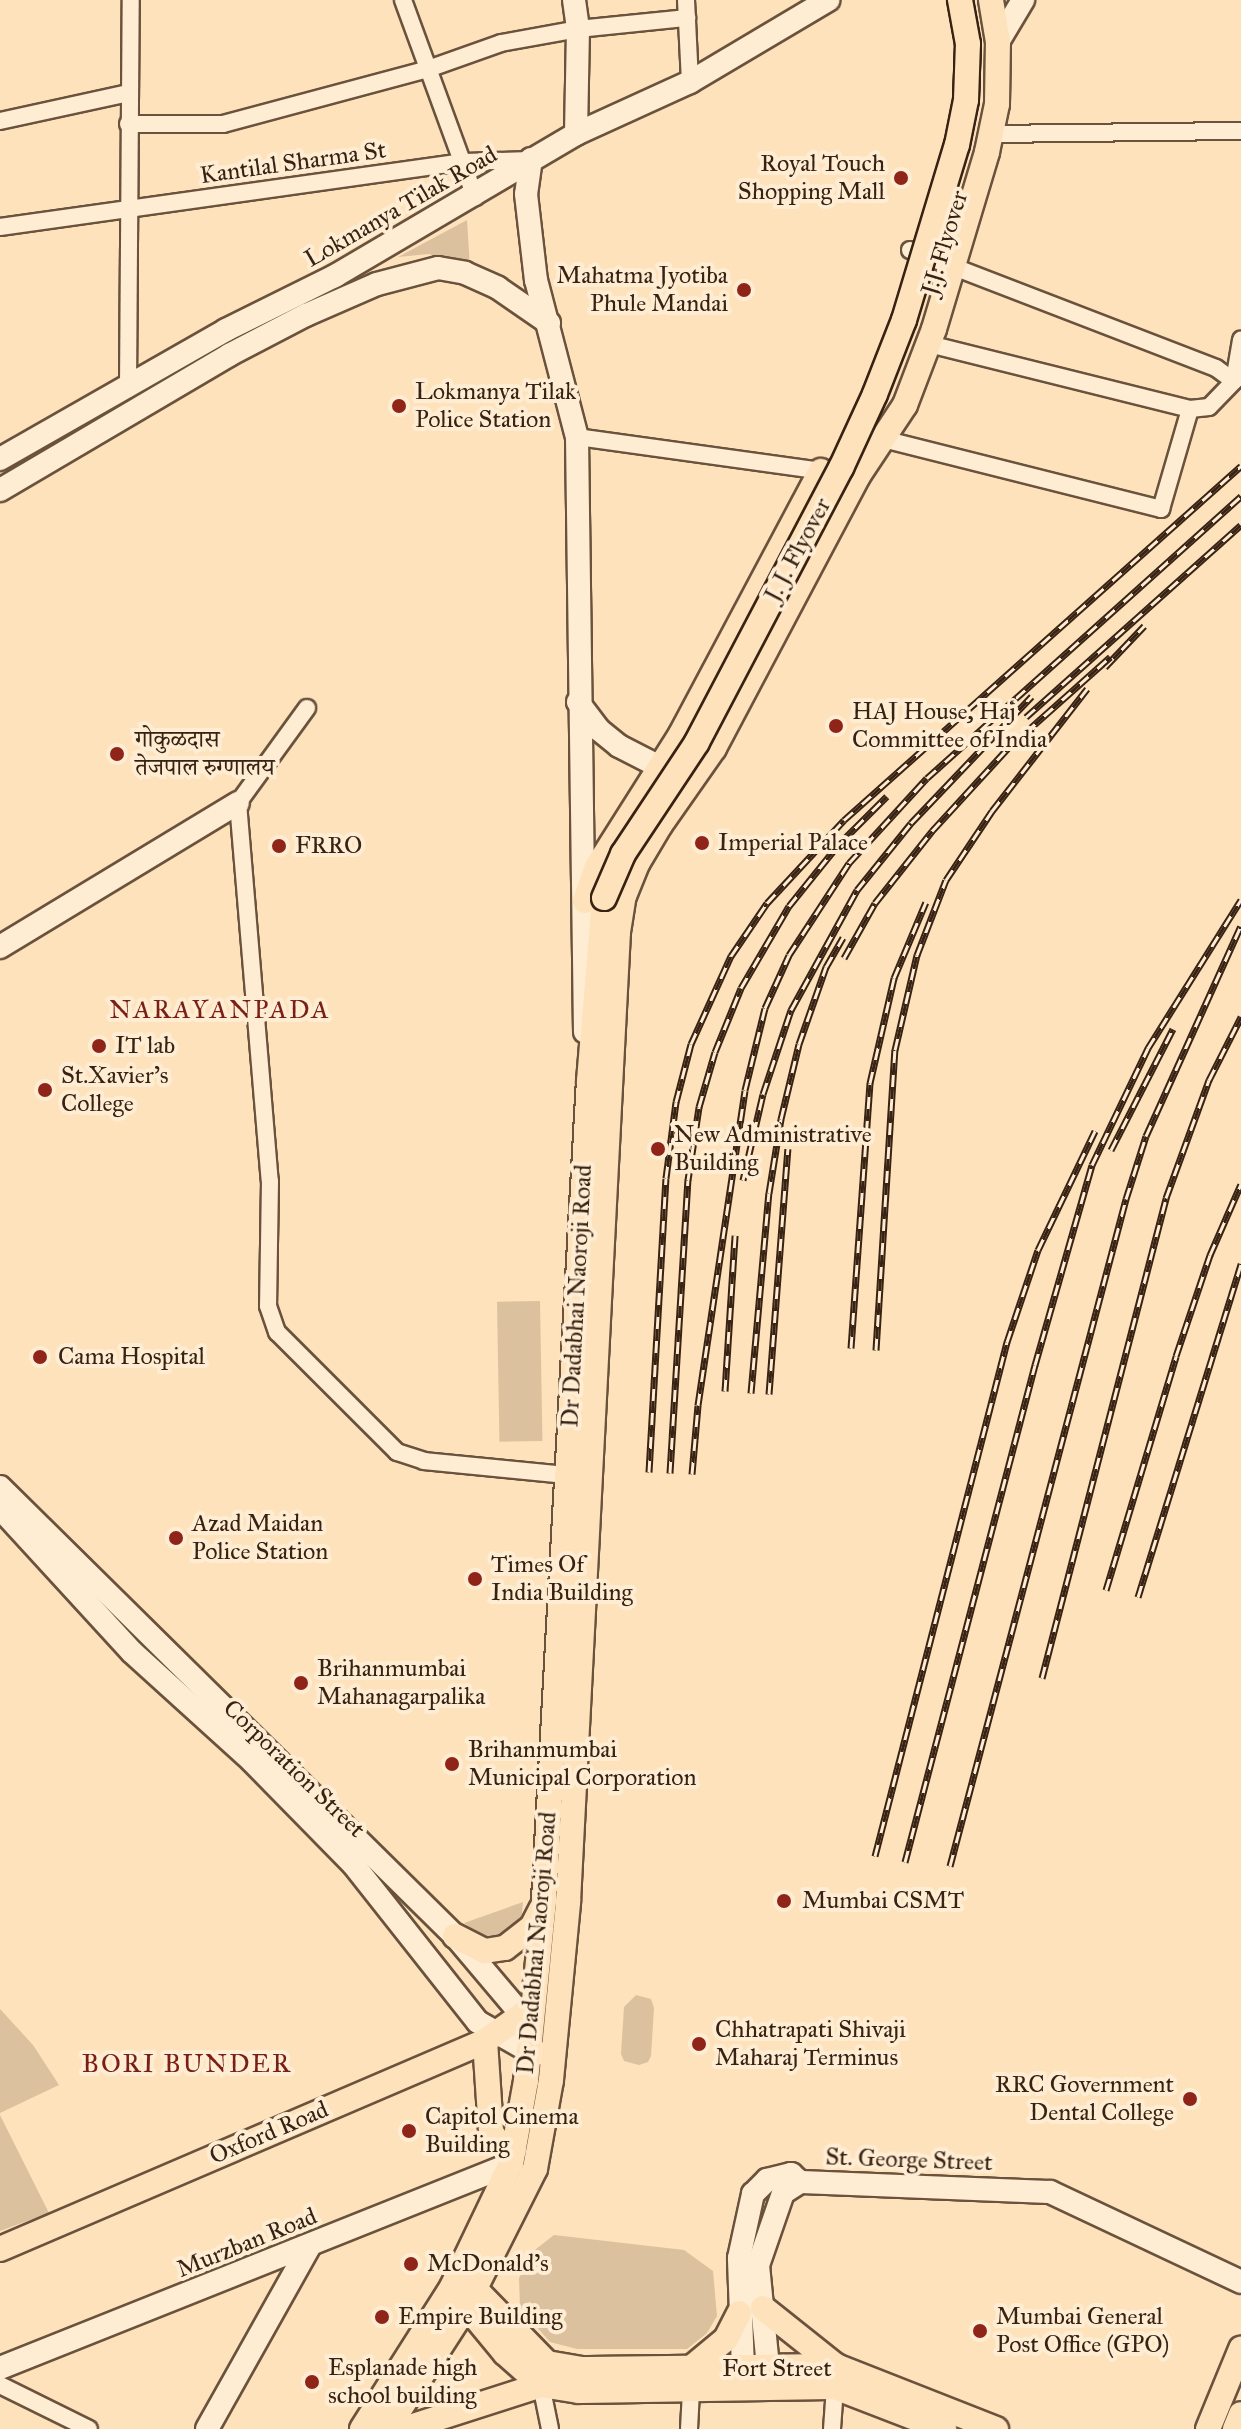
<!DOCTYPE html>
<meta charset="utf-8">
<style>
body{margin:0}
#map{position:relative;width:1241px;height:2429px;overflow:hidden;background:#fee2bb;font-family:"IM FELL Great Primer","Noto Serif Devanagari",serif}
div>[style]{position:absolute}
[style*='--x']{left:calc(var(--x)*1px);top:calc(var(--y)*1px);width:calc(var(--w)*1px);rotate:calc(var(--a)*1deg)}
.green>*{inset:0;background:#dcc19e;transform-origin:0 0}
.roads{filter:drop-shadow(2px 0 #6a523d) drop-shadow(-2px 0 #6a523d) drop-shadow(0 2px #6a523d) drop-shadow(0 -2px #6a523d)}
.street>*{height:16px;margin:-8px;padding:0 8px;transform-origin:8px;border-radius:8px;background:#feecd3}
.secondary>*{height:22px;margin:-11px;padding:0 11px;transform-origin:11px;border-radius:11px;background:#feecd3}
.primary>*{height:24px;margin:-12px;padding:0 12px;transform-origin:12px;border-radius:12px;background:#fee2bb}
.rail>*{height:7px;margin-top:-3.5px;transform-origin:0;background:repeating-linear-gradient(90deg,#feecd3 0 12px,#382213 0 24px);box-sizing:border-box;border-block:2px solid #382213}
.bridges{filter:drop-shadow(2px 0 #382213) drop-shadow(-2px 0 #382213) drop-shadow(0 2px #382213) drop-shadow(0 -2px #382213)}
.primary-bridge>*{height:24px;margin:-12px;padding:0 12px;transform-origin:12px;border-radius:12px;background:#fee2bb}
.dots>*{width:22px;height:22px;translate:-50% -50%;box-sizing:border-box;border:4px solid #feecd3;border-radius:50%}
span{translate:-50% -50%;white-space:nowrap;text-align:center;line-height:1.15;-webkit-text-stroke:8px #feecd3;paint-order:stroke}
.street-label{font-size:24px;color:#382213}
.poi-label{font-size:24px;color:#382213}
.right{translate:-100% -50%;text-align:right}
.left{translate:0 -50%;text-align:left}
.neighbourhood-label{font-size:26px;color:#7a1f14;letter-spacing:2px}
</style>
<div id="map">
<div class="green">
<i style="clip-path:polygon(467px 220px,470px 268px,429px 254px,398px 257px)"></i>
<i style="left:540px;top:1301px;width:140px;height:43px;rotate:89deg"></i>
<i style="clip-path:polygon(523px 1902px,521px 1923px,515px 1933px,489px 1942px,464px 1923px)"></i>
<i style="clip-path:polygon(636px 1995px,651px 1999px,654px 2008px,651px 2056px,648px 2062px,639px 2065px,624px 2061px,621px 2054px,624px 2007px)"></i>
<i style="clip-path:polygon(0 2009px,33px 2045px,59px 2085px,0 2113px)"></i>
<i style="clip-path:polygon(0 2115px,49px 2213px,0 2231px)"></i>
<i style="clip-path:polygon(554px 2235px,684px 2250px,713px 2271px,717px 2316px,707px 2333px,687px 2349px,577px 2349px,550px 2342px,520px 2308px,519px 2278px,536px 2249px)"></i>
</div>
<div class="roads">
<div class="street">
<i style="--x:403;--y:0;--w:210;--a:69.9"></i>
<i style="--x:686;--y:0;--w:82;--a:87.2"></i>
<i style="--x:0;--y:121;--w:131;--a:-12.3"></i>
<i style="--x:128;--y:124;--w:95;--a:0"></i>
<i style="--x:223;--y:124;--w:212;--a:-15"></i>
<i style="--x:428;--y:69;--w:77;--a:-19.6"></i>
<i style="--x:501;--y:43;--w:78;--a:-10.3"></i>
<i style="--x:578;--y:29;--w:110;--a:-5.8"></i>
<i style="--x:991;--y:134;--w:250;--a:-0.7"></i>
<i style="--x:0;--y:227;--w:470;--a:-8"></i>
<i style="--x:465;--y:162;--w:65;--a:-1.8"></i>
<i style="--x:910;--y:250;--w:328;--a:21.1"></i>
<i style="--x:1216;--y:368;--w:22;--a:36"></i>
<i style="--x:929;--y:344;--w:269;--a:14"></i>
<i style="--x:1190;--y:409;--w:19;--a:-6"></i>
<i style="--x:1209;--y:407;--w:45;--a:-45.9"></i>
<i style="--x:1234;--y:381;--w:42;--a:-80.3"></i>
<i style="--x:128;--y:389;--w:389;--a:-89.6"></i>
<i style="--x:577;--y:437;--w:246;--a:7.9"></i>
<i style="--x:883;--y:439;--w:287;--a:14.1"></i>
<i style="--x:1161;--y:509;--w:104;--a:-73.8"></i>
<i style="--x:307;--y:708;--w:117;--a:126"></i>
<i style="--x:238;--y:803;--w:379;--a:85.2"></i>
<i style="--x:270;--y:1181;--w:125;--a:90.9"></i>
<i style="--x:268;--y:1306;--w:28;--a:71"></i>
<i style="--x:277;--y:1332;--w:170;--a:45"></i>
<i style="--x:397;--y:1452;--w:28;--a:18"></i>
<i style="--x:424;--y:1461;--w:145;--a:5.6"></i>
<i style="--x:0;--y:2385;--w:99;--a:26.3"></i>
<i style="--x:541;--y:2385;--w:45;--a:78.4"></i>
<i style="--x:689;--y:2429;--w:39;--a:-87"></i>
<i style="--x:832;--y:2429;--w:42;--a:-85.9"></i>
</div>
<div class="secondary">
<i style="--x:574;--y:0;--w:29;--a:82"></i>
<i style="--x:578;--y:29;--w:105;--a:91.1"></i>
<i style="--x:998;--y:42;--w:49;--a:-59.2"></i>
<i style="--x:531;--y:159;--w:35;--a:98"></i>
<i style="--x:526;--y:194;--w:87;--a:83.4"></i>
<i style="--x:536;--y:280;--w:162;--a:75.4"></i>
<i style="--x:577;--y:437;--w:595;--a:89.23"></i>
<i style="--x:0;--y:459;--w:260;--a:-29.7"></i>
<i style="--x:226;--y:330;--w:122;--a:-26.4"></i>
<i style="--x:335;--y:276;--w:280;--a:-30.5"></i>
<i style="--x:576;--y:134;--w:125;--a:-24.5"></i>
<i style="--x:690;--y:82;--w:161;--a:-30.7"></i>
<i style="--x:0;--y:490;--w:266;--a:-30.5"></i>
<i style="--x:229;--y:355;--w:87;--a:-27.5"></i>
<i style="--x:306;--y:315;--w:77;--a:-23.6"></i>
<i style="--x:377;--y:284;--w:63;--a:-14.7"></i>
<i style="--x:438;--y:268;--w:27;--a:10"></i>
<i style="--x:465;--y:273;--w:36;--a:24"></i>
<i style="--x:498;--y:288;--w:62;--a:34.5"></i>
<i style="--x:578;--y:702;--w:34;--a:53"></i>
<i style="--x:598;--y:729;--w:27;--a:39"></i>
<i style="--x:619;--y:746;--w:46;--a:27.1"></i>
<i style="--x:660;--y:767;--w:19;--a:0"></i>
<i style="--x:0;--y:947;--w:278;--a:-31.2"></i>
<i style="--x:0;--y:1487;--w:639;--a:44.62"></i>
<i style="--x:455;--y:1936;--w:119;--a:49.8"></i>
<i style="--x:0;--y:1508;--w:195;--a:47.5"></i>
<i style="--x:132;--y:1652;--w:162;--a:42.2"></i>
<i style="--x:252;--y:1761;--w:144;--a:45.6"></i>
<i style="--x:353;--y:1864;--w:201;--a:51.7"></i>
<i style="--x:478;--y:2022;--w:59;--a:29.6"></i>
<i style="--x:529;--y:2051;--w:16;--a:11"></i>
<i style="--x:791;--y:2174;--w:12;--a:42"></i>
<i style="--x:800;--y:2182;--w:20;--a:147"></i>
<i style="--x:783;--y:2193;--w:76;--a:109.1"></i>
<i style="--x:758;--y:2265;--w:102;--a:84.4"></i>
<i style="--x:768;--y:2367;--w:23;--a:115"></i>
<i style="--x:758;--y:2388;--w:24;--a:-128"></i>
<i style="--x:743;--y:2369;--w:111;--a:-92.1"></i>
<i style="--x:739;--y:2258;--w:66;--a:-77.7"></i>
<i style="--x:753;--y:2194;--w:20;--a:-45"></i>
<i style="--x:767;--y:2180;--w:25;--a:-14"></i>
<i style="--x:800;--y:2182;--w:250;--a:2.3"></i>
<i style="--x:1050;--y:2192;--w:211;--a:25.2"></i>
<i style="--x:0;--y:2368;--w:550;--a:-21.76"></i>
<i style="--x:207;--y:2429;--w:209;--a:-60.7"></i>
</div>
<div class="primary">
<i style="--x:585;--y:901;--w:36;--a:-71"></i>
<i style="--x:597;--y:867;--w:157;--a:-57.7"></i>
<i style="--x:681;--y:734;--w:298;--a:-62"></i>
<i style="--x:455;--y:1936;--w:34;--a:27"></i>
<i style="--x:485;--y:1951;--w:20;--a:-9"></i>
<i style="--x:505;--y:1948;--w:34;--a:-38"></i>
<i style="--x:532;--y:1927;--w:20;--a:-63"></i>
<i style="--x:485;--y:2041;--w:91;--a:86.2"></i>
<i style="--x:491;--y:2132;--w:12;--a:55"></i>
<i style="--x:498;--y:2142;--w:18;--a:29"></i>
<i style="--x:0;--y:2249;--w:528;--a:-23.21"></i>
<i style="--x:485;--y:2041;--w:59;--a:-35.3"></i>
<i style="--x:475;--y:2289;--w:103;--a:45.8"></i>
<i style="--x:547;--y:2363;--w:34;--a:10"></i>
<i style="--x:580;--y:2369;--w:256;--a:-0.7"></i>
<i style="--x:836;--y:2366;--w:172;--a:21.5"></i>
<i style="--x:458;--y:2296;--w:74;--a:50.5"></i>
<i style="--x:505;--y:2353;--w:48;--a:41.6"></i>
<i style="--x:763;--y:2308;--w:93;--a:38.5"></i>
<i style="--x:691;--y:2368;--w:45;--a:-39.6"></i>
<i style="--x:726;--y:2339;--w:29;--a:-63"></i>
<i style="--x:362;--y:2429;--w:168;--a:-57.6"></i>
<i style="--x:452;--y:2287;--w:136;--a:-64.4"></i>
<i style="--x:511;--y:2164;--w:84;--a:-79.8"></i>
<i style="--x:526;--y:2081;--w:182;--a:-84.3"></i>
<i style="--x:544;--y:1900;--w:820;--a:-86.86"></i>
<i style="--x:589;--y:1081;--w:184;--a:-85.3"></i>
<i style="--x:387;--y:2429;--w:144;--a:-57.2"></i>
<i style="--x:465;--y:2308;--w:156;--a:-63.3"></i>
<i style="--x:535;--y:2169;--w:90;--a:-79.8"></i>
<i style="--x:551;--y:2080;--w:179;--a:-84.5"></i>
<i style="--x:568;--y:1902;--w:971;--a:-87.05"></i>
<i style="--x:618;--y:932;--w:36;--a:-81"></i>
<i style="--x:624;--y:896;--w:37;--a:-68"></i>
<i style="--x:638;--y:862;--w:43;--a:-59.3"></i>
<i style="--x:660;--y:825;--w:94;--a:-55"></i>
<i style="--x:714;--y:748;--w:308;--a:-62.1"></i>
<i style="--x:858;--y:476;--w:85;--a:-56.5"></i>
<i style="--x:905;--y:405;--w:81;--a:-69.1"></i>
<i style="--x:934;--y:329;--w:185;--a:-73.3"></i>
<i style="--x:987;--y:152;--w:49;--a:-78.2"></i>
<i style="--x:997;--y:104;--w:62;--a:-89.1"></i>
<i style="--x:998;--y:42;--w:43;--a:-99.5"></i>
<i style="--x:404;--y:2429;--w:144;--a:-17.8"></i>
<i style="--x:541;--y:2385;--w:38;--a:9"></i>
<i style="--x:579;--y:2391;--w:256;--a:-0.9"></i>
<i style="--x:835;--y:2387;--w:117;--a:21.1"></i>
<i style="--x:1208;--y:2429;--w:87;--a:-67.6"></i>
<i style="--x:1235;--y:2429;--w:16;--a:-68"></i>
</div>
</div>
<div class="rail">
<i style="--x:1105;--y:667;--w:57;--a:-46.4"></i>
<i style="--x:1026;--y:717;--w:288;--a:-41.8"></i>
<i style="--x:844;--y:958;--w:63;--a:-60.6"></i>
<i style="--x:875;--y:903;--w:92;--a:-51.6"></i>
<i style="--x:932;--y:831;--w:113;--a:-47.5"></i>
<i style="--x:1008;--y:748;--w:137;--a:-41.7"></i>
<i style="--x:1111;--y:1150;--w:136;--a:-62.9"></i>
<i style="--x:743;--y:1180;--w:88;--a:-76.9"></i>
<i style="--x:763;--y:1094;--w:89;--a:-71.6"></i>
<i style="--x:791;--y:1010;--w:137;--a:-61.2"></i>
<i style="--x:857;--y:890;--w:86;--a:-51.1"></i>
<i style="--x:911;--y:823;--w:175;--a:-46.4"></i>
<i style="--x:851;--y:1348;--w:266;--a:-85.9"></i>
<i style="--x:870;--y:1083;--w:108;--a:-77.1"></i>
<i style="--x:894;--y:978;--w:82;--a:-67.2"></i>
<i style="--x:876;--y:1350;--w:301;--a:-86.4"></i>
<i style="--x:895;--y:1050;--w:98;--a:-77"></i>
<i style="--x:917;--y:955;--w:80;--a:-68.9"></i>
<i style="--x:946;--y:880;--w:83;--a:-56.3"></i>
<i style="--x:992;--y:811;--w:155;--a:-52.1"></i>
<i style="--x:725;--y:1391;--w:156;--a:-86.3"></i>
<i style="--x:751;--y:1393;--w:201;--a:-84.9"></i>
<i style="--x:769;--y:1193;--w:75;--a:-80.8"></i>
<i style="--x:781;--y:1119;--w:77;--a:-76.5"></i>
<i style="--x:799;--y:1044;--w:82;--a:-70.7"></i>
<i style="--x:826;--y:967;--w:34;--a:-60"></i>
<i style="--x:769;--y:1394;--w:246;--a:-85.6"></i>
<i style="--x:649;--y:1472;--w:294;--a:-86.7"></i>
<i style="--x:666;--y:1178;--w:77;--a:-82.5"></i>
<i style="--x:676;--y:1102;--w:60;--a:-75.5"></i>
<i style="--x:691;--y:1044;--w:97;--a:-65.6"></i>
<i style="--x:731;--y:956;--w:64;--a:-55.8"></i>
<i style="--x:767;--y:903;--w:113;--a:-47.1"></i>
<i style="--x:844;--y:820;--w:532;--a:-41.72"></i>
<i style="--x:670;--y:1473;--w:294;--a:-86.5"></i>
<i style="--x:688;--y:1180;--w:74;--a:-81.4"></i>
<i style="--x:699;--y:1107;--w:57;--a:-73.8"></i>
<i style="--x:715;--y:1052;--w:69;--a:-67.9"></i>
<i style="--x:741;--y:988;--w:95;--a:-59.7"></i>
<i style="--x:789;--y:906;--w:78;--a:-51.2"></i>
<i style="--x:838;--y:845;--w:69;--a:-45"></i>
<i style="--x:692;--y:1474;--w:69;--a:-85"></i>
<i style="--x:698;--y:1405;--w:318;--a:-81.5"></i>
<i style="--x:745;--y:1090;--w:84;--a:-76.3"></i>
<i style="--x:765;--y:1008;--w:58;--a:-65.6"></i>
<i style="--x:789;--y:955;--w:110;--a:-56.9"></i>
<i style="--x:849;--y:863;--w:115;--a:-47.5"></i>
<i style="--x:927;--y:778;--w:422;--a:-41.9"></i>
<i style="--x:1106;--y:1590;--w:244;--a:-73.3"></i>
<i style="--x:1176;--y:1356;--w:107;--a:-71.4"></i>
<i style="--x:1210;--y:1255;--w:77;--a:-66.4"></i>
<i style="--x:1138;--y:1597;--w:349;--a:-72.8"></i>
<i style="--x:1042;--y:1678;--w:496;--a:-75.5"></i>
<i style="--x:1166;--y:1198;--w:126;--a:-70"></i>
<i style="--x:1209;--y:1080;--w:71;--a:-63.1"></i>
<i style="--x:875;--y:1856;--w:531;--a:-75.6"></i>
<i style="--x:1007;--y:1342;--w:97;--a:-71.4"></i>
<i style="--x:1038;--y:1250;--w:132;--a:-64.4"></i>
<i style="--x:905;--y:1862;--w:514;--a:-75.34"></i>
<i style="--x:1035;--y:1365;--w:208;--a:-74.1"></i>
<i style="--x:1092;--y:1165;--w:130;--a:-64.4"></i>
<i style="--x:1148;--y:1048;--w:175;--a:-57.9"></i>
<i style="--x:950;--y:1866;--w:690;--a:-75.22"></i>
<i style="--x:1126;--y:1199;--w:66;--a:-72.4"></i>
<i style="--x:1146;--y:1136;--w:230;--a:-65.7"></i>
</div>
<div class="bridges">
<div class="primary-bridge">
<i style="--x:604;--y:898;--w:48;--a:-66.6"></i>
<i style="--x:623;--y:854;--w:134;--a:-56.5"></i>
<i style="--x:697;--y:742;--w:310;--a:-62.3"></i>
<i style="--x:841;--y:468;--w:81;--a:-65.3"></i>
<i style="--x:875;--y:394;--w:79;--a:-68.6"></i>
<i style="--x:904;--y:320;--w:183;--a:-73.2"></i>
<i style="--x:957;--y:145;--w:46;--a:-78.7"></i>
<i style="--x:966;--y:100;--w:56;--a:-88"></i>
<i style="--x:968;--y:44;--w:45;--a:-100.3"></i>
</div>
</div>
<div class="dots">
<i style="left:901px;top:178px;background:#8f2418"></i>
<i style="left:744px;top:290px;background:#8f2418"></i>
<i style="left:399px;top:406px;background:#8f2418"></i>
<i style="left:836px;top:726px;background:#8f2418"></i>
<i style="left:117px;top:754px;background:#8f2418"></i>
<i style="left:702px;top:843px;background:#8f2418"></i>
<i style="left:279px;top:846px;background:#8f2418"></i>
<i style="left:99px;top:1046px;background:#8f2418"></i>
<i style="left:45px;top:1090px;background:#8f2418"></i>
<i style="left:658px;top:1149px;background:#8f2418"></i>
<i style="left:40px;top:1357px;background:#8f2418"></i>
<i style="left:176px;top:1538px;background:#8f2418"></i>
<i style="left:475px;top:1579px;background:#8f2418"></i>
<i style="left:301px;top:1683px;background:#8f2418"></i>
<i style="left:452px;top:1764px;background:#8f2418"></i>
<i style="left:784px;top:1901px;background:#8f2418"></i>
<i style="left:699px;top:2044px;background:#8f2418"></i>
<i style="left:1190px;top:2099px;background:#8f2418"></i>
<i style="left:409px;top:2131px;background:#8f2418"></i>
<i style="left:411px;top:2264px;background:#8f2418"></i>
<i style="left:382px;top:2317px;background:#8f2418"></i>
<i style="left:980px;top:2331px;background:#8f2418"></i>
<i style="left:312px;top:2382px;background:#8f2418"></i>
</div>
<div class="street-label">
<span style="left:293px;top:163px;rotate:-8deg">Kantilal Sharma St</span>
<span style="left:401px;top:207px;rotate:-30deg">Lokmanya Tilak Road</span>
<span style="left:945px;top:243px;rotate:-73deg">J.J. Flyover</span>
<span style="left:798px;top:550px;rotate:-62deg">J. J. Flyover</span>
<span style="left:577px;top:1296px;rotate:-87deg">Dr Dadabhai Naoroji Road</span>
<span style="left:294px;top:1769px;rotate:44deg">Corporation Street</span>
<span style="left:537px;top:1943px;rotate:-85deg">Dr Dadabhai Naoroji Road</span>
<span style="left:269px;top:2133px;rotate:-23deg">Oxford Road</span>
<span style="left:909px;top:2160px;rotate:2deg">St. George Street</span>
<span style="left:247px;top:2243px;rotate:-22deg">Murzban Road</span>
<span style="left:777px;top:2369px">Fort Street</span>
</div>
<div class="poi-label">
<span class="right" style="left:885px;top:178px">Royal Touch<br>Shopping Mall</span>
<span class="right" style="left:728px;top:290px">Mahatma Jyotiba<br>Phule Mandai</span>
<span class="left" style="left:415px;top:406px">Lokmanya Tilak<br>Police Station</span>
<span class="left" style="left:852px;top:726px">HAJ House, Haj<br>Committee of India</span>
<span class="left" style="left:135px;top:754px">गोकुळदास<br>तेजपाल रुग्णालय</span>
<span class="left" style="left:718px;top:843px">Imperial Palace</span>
<span class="left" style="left:295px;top:846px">FRRO</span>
<span class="left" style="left:115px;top:1046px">IT lab</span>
<span class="left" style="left:61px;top:1090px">St.Xavier's<br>College</span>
<span class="left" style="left:674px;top:1149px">New Administrative<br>Building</span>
<span class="left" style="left:58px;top:1357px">Cama Hospital</span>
<span class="left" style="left:192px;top:1538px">Azad Maidan<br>Police Station</span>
<span class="left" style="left:491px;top:1579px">Times Of<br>India Building</span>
<span class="left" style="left:317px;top:1683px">Brihanmumbai<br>Mahanagarpalika</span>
<span class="left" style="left:468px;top:1764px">Brihanmumbai<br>Municipal Corporation</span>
<span class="left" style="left:802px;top:1901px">Mumbai CSMT</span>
<span class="left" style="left:715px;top:2044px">Chhatrapati Shivaji<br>Maharaj Terminus</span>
<span class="right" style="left:1174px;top:2099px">RRC Government<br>Dental College</span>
<span class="left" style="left:425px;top:2131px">Capitol Cinema<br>Building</span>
<span class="left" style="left:427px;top:2264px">McDonald's</span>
<span class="left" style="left:398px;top:2317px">Empire Building</span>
<span class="left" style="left:996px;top:2331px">Mumbai General<br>Post Office (GPO)</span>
<span class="left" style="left:328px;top:2382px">Esplanade high<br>school building</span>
</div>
<div class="neighbourhood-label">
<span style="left:220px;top:1010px">NARAYANPADA</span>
<span style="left:187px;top:2064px">BORI BUNDER</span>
</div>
</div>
